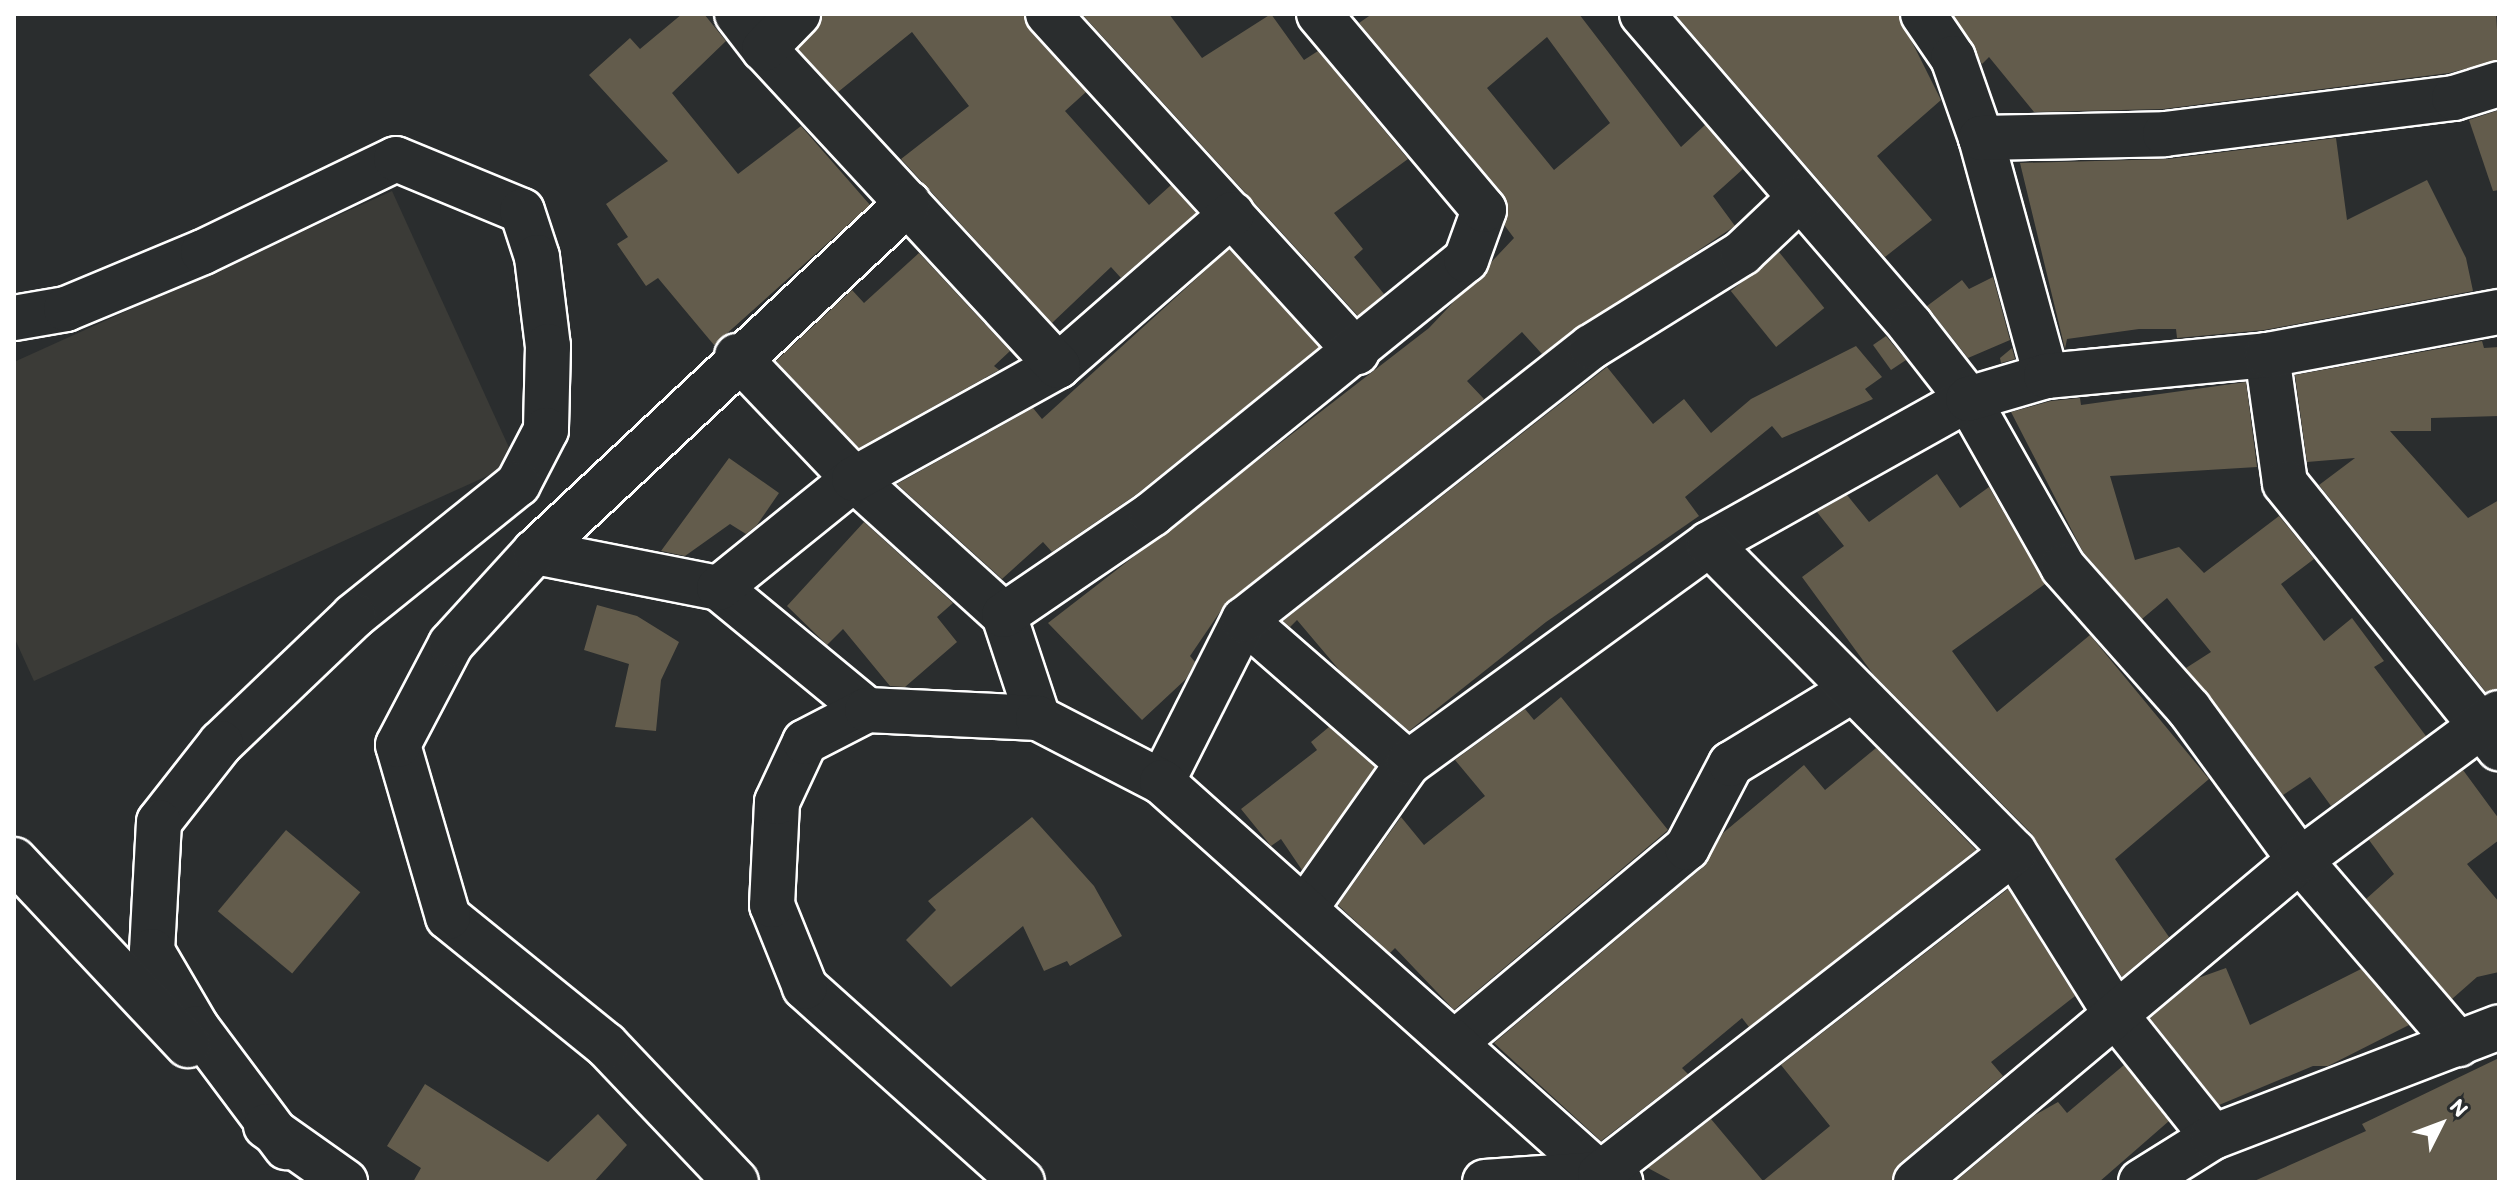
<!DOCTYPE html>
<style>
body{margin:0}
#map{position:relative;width:2513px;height:1196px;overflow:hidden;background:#2a2d2e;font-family:Itim,sans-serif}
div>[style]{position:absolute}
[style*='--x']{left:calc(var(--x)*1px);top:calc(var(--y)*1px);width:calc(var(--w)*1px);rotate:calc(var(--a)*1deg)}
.built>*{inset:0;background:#3b3b37}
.building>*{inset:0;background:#635c4c;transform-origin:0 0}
.roads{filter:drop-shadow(2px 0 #fff) drop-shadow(-2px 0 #fff) drop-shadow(0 2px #fff) drop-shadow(0 -2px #fff)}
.minor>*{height:44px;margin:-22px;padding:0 22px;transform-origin:22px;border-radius:22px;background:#2a2d2e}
span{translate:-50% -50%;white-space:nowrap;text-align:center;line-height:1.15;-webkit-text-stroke:6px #2a2d2e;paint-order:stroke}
.frame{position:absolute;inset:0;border:16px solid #fff;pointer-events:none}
.north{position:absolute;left:2401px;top:1084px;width:80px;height:80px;-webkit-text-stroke:6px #2a2d2e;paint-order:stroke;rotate:48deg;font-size:22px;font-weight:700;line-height:32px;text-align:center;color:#fff}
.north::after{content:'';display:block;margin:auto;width:28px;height:36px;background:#fff;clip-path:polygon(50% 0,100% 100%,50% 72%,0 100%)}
</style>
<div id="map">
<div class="built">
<i style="clip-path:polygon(392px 191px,516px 463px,34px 681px,14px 637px,14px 362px)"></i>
</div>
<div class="building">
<i style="clip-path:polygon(682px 14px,704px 14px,726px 41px,672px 93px,738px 174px,801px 126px,870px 205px,714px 345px,658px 278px,646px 286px,617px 244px,628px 237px,606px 204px,668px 161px,589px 75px,630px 38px,640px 49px)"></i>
<i style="clip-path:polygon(822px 14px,1024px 14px,1030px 31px,1086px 92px,1065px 111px,1149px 205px,1171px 185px,1196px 213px,1121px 278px,1111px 267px,1052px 323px,901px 159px,969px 106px,912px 32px,838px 92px,798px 49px)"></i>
<i style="clip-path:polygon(1082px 14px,1169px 14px,1202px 58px,1271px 14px,1304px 60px,1318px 51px,1408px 159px,1334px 213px,1363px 249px,1354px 257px,1384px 294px,1358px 316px)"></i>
<i style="clip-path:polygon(evenodd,1372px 14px,1579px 14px,1681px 147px,1705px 125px,1743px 169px,1713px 196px,1735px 226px,1542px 354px,1522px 332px,1467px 381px,1484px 399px,1226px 603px,1190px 656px,1195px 662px,1186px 679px,1142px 720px,1048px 623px,1429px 328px,1514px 238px,1505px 226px,1503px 194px,1359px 23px,1372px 14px,1547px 37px,1610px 123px,1554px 170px,1487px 88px,1547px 37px)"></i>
<i style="clip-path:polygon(1675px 14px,1898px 14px,1941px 100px,1877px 156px,1932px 220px,1885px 257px)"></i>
<i style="clip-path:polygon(1953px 14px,2496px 14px,2499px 60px,2449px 73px,2163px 109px,2034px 112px,1989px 57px,1982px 64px)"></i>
<i style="clip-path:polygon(2499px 110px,2499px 190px,2493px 191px,2469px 120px)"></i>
<i style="clip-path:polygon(2336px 138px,2347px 220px,2427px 180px,2466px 258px,2473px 291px,2264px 330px,2177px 338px,2176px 329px,2139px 329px,2067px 339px,2065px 349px,2020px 163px,2168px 159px)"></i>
<i style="clip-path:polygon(1229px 249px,1319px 347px,1137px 494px,1052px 552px,1043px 542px,1002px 579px,897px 484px,1033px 408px,1042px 419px)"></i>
<i style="left:1779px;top:252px;width:72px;height:62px;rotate:51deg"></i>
<i style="clip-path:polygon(919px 253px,1010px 351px,994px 366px,999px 370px,859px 448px,776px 361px,852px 290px,864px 303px)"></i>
<i style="clip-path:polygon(1993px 277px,2010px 340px,1968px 358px,1927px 306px,1962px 280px,1969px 289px)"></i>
<i style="clip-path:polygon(1886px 336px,1906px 360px,1891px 370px,1873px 345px)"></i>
<i style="clip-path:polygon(2482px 341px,2484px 348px,2499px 347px,2499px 416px,2431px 418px,2431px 431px,2390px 431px,2468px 518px,2499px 500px,2499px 688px,2486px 692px,2319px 485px,2355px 458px,2307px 462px,2295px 375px)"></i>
<i style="clip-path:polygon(1856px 346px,1882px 377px,1865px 389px,1873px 399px,1782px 438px,1772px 426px,1685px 497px,1699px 516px,1546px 622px,1409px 731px,1341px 672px,1297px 620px,1290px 627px,1283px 621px,1607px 367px,1653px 424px,1684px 399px,1711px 433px,1751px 399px)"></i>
<i style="clip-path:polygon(2012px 348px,2015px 359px,2001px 363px,2000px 358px)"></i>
<i style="clip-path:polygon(2246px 382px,2257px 467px,2110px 476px,2135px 560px,2179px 547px,2204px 573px,2279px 516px,2314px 559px,2281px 584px,2324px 641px,2352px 618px,2384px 661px,2374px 667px,2426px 736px,2331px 806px,2310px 777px,2283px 795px,2186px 668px,2211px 652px,2167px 598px,2142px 619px,2083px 552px,2011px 412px,2051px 401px,2080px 398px,2081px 405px)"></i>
<i style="clip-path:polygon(729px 458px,779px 493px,757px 525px,746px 534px,730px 524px,685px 556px,661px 551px)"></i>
<i style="clip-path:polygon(1937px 474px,1960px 508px,1989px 487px,2045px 584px,1952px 651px,1997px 712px,2090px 635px,2209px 779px,2115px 859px,2169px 937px,2122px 977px,2032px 834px,1873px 674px,1802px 577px,1844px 546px,1817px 512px,1847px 495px,1869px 522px)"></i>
<i style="clip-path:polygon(864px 522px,953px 603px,937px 617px,957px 642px,905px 687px,890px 686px,843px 629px,827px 645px,787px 606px)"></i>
<i style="clip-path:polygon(597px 605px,637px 616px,679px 642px,661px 680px,656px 731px,615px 727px,629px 664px,584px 650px)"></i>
<i style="clip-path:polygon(1561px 697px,1668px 830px,1454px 1010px,1395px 948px,1390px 953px,1338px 905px,1401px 817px,1424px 845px,1485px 796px,1455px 760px,1525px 709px,1534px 720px)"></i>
<i style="clip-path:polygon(1329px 727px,1375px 767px,1302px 870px,1281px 839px,1271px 846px,1241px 809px,1317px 750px,1311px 742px)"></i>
<i style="clip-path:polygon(1876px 748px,1976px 850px,1749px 1027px,1742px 1018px,1682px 1068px,1688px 1074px,1601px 1141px,1494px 1043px,1703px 867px,1723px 833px,1804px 765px,1825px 790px)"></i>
<i style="clip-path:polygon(2463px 770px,2499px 819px,2499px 840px,2467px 864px,2499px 902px,2499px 972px,2477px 977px,2452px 999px,2366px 899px,2394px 874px,2369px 840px)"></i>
<i style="clip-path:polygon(1032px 817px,1094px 886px,1122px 936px,1070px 966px,1067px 961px,1044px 971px,1023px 926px,951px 987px,906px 940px,936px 910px,928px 901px)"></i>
<i style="left:286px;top:830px;width:97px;height:106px;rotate:40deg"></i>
<i style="clip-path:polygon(2008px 889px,2075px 996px,1991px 1062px,2003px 1076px,1900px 1163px,1892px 1182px,1674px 1182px,1648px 1168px,1711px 1119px,1763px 1181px,1830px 1126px,1781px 1065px)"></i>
<i style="clip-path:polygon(2226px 968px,2250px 1025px,2361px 969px,2409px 1025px,2328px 1066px,2313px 1066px,2219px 1105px,2150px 1018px,2198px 978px)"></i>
<i style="clip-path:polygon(2499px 1058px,2499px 1182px,2252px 1182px,2366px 1131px,2362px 1124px)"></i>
<i style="clip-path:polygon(2124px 1065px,2169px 1121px,2099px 1182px,1955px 1182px,2035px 1115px,2058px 1102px,2067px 1113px)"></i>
<i style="clip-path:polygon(425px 1084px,548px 1162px,598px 1114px,627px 1145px,594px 1182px,413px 1182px,421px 1168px,387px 1146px)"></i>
</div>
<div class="roads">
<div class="minor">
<i style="--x:737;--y:14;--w:44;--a:52.4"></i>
<i style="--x:1048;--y:14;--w:458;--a:47.6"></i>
<i style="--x:1642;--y:14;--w:412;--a:49.2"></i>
<i style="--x:1911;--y:326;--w:93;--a:52"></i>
<i style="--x:1968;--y:399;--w:193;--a:60.5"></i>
<i style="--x:2063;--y:567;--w:190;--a:48.4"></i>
<i style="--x:2189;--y:709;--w:187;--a:53.7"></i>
<i style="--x:2300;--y:860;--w:243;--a:49.3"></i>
<i style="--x:1923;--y:14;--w:53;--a:55.7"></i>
<i style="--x:1953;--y:58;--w:85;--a:70.7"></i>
<i style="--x:1981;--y:138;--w:247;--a:74.7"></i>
<i style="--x:1981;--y:138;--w:184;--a:-1.2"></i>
<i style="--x:2165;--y:134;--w:291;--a:-7.1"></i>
<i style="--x:2454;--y:98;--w:47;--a:-17.3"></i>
<i style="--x:14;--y:318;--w:53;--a:-9.8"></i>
<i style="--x:66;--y:309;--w:148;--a:-22.6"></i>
<i style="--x:203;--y:252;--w:214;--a:-25.7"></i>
<i style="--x:396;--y:159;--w:136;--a:22.4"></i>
<i style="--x:522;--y:211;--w:48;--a:71.9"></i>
<i style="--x:537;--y:257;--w:90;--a:83"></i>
<i style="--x:548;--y:346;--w:84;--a:91.4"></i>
<i style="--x:546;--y:430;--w:61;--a:117.4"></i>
<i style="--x:518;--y:484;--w:211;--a:141.2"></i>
<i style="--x:354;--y:616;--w:184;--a:136.3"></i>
<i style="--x:221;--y:743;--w:100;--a:128.1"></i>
<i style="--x:159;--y:822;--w:129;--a:93.1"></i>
<i style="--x:152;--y:951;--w:89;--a:59.7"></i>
<i style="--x:197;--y:1028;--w:149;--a:53.2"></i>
<i style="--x:2267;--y:355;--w:129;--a:82"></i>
<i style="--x:2285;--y:483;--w:341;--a:51.1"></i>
<i style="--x:737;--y:356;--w:170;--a:46.4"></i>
<i style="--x:854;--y:479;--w:202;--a:42.2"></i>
<i style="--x:1058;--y:366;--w:231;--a:-41.1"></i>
<i style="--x:535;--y:552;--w:187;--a:11.1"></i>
<i style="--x:719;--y:588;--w:192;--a:39.5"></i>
<i style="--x:719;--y:588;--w:174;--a:-38.9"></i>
<i style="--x:854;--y:479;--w:233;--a:-29"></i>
<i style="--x:1058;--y:366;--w:432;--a:-132.8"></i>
<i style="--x:764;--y:49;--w:49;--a:-45.8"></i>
<i style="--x:1244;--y:620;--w:218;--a:41.1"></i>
<i style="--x:1038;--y:718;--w:108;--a:-108.3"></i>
<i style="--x:1004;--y:615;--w:179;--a:-34.3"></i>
<i style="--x:1152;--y:514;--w:404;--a:-39"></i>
<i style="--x:1466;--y:260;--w:53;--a:-70.2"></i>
<i style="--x:1484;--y:210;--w:256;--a:-130.1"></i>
<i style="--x:1162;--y:782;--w:182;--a:-63.2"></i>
<i style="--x:1244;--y:620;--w:442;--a:-38.2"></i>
<i style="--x:1591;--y:347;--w:178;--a:-31.9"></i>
<i style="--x:1742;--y:253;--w:80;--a:-43.5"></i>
<i style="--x:2014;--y:852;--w:196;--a:57.9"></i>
<i style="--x:2118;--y:1018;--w:152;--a:51.4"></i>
<i style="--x:14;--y:860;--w:254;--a:46.8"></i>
<i style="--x:1307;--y:906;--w:175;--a:-54.8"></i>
<i style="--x:1408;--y:763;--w:372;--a:-36"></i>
<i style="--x:1709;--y:544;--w:297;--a:-29.2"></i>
<i style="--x:1968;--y:399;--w:81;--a:-16.4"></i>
<i style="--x:2046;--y:376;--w:222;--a:-5.4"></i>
<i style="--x:2267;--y:355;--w:236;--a:-10.5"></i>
<i style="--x:1458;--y:1040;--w:299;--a:-40"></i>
<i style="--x:1687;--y:848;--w:95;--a:-62.4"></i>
<i style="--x:1731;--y:764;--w:140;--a:-31.3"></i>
<i style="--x:266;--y:1126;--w:97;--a:35.3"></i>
<i style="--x:736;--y:1182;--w:189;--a:-133.5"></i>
<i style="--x:606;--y:1045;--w:203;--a:-141"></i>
<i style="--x:448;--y:917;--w:179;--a:-106.2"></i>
<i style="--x:398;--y:745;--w:114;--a:-62.3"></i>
<i style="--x:451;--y:644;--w:125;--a:-47.6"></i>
<i style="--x:535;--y:552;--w:511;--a:-43.1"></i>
<i style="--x:1022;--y:1182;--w:292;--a:-138.1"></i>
<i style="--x:805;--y:987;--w:88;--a:-111.9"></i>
<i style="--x:772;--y:905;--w:103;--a:-87.2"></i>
<i style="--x:777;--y:802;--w:66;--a:-65"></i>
<i style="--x:805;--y:742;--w:70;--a:-27.3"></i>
<i style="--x:867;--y:710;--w:171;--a:2.7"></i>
<i style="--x:1038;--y:718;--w:140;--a:27.3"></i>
<i style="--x:1162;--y:782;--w:588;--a:41.83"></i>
<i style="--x:1600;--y:1174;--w:22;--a:22"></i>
<i style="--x:1485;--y:1182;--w:115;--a:-4"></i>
<i style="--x:1600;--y:1174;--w:524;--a:-37.87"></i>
<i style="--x:2014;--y:852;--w:433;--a:-134.7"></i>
<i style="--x:1916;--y:1182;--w:501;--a:-39.98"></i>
<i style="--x:2300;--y:860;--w:247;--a:-36.5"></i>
<i style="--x:2141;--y:1182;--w:85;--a:-32"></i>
<i style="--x:2213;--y:1137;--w:306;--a:-21"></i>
</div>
</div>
<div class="frame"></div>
<div class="north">N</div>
</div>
